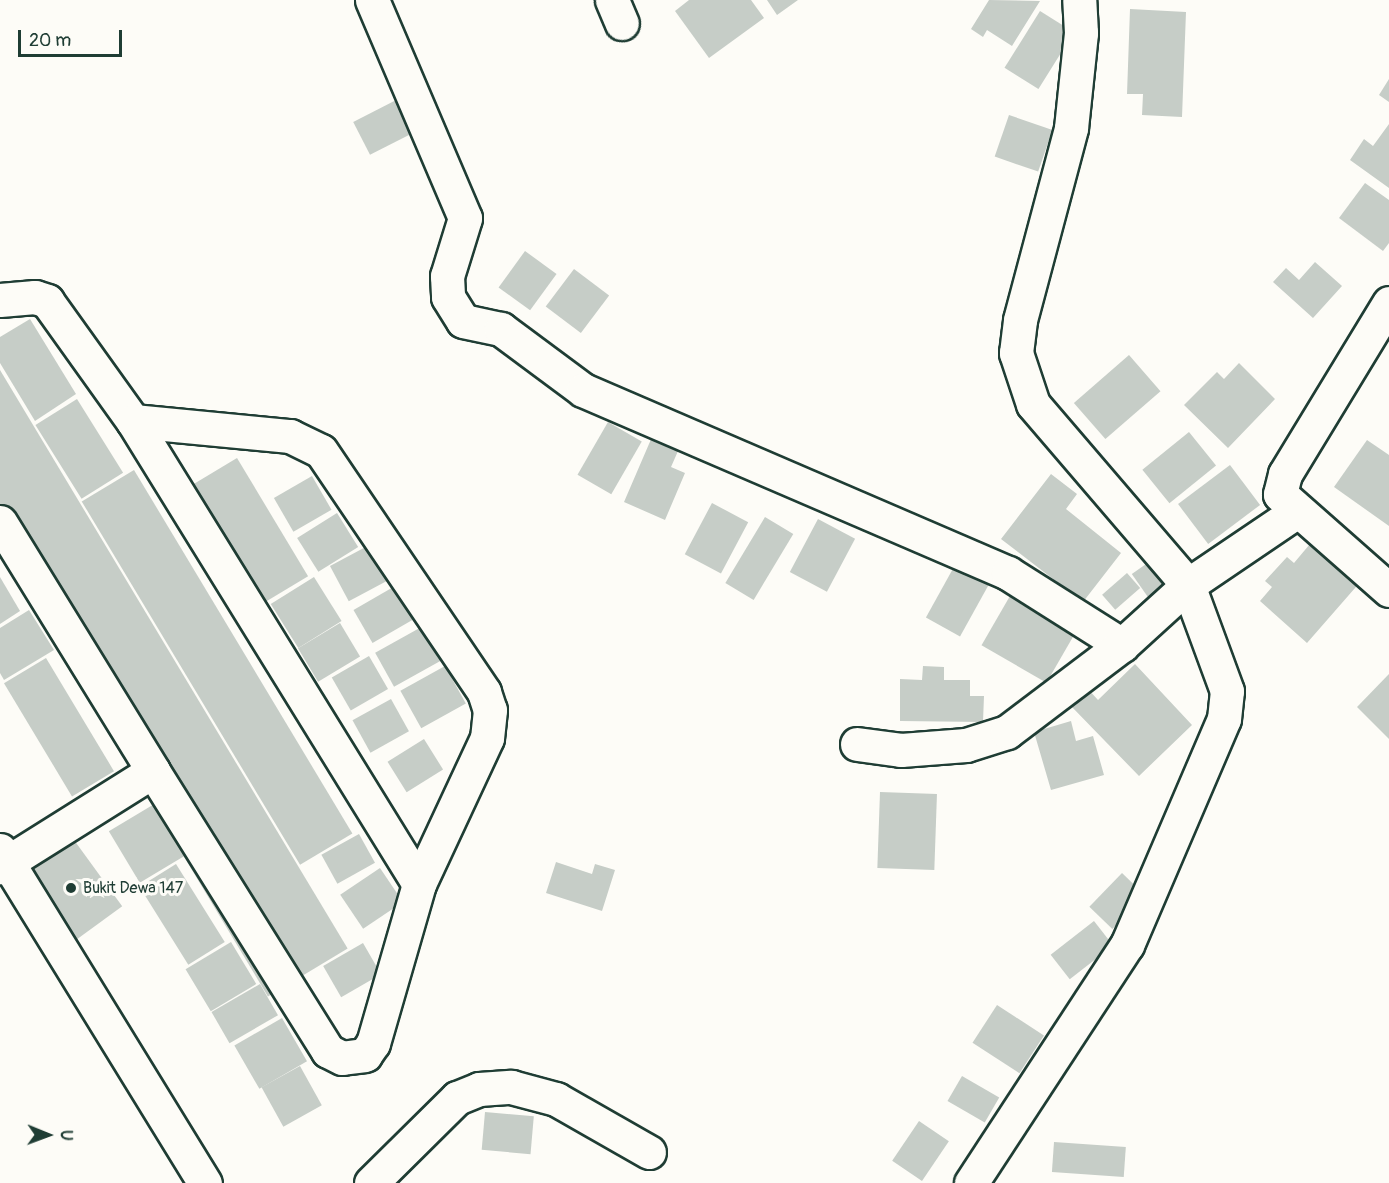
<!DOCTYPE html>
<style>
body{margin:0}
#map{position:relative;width:1389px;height:1183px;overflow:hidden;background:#fdfcf7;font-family:Pangolin,sans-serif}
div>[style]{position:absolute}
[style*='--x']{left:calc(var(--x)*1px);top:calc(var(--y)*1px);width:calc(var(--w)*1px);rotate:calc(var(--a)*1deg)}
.building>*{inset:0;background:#c6cdc7;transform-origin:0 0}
.roads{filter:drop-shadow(2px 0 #1f3d34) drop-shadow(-2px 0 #1f3d34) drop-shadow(0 2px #1f3d34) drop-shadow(0 -2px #1f3d34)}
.minor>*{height:33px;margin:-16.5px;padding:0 16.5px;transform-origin:16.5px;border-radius:16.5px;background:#fdfcf7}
.dots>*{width:16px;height:16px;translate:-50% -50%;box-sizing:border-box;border:3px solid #fdfcf7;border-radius:50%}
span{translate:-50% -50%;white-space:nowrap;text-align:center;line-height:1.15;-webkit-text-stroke:6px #fdfcf7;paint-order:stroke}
.poi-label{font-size:16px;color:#1f3d34}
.left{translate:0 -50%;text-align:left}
.north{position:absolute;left:18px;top:1105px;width:60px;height:60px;-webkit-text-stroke:4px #fdfcf7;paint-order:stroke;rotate:91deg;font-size:16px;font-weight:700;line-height:24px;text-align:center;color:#1f3d34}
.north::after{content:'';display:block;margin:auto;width:21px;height:27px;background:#1f3d34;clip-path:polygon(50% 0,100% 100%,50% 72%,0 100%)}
.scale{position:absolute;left:18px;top:30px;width:104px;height:27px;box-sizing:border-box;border:3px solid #1f3d34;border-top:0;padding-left:8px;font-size:18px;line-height:21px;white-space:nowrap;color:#1f3d34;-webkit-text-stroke:4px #fdfcf7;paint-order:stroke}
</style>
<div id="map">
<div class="building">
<i style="clip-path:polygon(689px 0,751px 0,764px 18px,709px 58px,675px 11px)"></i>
<i style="clip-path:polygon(767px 0,798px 0,777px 15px)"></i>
<i style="clip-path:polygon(989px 0,1040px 1px,1012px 46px,987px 30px,983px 37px,971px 29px)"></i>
<i style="clip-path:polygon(1130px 9px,1186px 12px,1182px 117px,1142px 115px,1143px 94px,1127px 94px)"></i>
<i style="left:1040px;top:11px;width:40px;height:67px;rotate:32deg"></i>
<i style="clip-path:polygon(1389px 79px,1389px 102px,1379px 95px)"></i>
<i style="left:404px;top:96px;width:37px;height:57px;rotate:63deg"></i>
<i style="left:1009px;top:115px;width:46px;height:44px;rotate:19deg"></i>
<i style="clip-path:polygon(1389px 124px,1389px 188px,1350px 160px,1364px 139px,1373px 146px)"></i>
<i style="clip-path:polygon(1365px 183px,1389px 200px,1389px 243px,1383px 251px,1339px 218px)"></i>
<i style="left:525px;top:251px;width:39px;height:45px;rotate:36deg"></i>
<i style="clip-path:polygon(1315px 262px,1342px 286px,1313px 318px,1273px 282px,1286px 268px,1299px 280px)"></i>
<i style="left:574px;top:269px;width:44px;height:47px;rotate:37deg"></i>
<i style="clip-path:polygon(30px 319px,76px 394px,35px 421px,0 363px,0 337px)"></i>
<i style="left:1129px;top:355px;width:48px;height:73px;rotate:49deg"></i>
<i style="clip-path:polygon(1239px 363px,1275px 399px,1228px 448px,1184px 405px,1217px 372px,1224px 379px)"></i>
<i style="left:0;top:370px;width:675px;height:93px;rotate:59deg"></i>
<i style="left:77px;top:399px;width:87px;height:49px;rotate:58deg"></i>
<i style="left:608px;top:422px;width:39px;height:61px;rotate:30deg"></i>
<i style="clip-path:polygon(655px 430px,682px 442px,671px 467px,685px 473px,665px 520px,624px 502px)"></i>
<i style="left:1189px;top:432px;width:43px;height:60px;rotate:51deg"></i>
<i style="clip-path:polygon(1367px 440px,1389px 455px,1389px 526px,1334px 487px)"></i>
<i style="left:237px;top:458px;width:138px;height:50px;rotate:59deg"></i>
<i style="left:1230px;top:465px;width:50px;height:65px;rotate:53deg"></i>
<i style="left:134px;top:470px;width:424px;height:61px;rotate:59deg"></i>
<i style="clip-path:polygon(1051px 474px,1077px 494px,1066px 509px,1121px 553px,1083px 602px,1001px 539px)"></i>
<i style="left:312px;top:476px;width:39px;height:44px;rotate:60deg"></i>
<i style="left:712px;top:503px;width:41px;height:58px;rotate:28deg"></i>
<i style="left:337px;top:513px;width:40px;height:47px;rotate:58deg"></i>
<i style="left:765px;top:517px;width:33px;height:77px;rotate:31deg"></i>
<i style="left:818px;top:519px;width:42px;height:60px;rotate:28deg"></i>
<i style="clip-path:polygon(1315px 538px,1362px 580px,1307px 643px,1260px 601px,1272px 587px,1265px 581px,1287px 557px,1294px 563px)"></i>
<i style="left:375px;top:542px;width:40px;height:51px;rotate:62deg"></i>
<i style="left:1149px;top:562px;width:29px;height:21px;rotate:55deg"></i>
<i style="left:955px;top:565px;width:39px;height:60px;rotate:29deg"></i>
<i style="left:1127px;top:573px;width:20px;height:33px;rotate:49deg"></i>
<i style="clip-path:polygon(0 577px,20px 611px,0 624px)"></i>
<i style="left:314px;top:577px;width:52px;height:51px;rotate:58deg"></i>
<i style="left:402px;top:582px;width:38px;height:56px;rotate:60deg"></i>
<i style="left:1014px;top:589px;width:75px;height:65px;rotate:30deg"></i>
<i style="clip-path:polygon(29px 610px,54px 650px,4px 680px,0 673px,0 628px)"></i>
<i style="left:340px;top:623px;width:39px;height:49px;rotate:59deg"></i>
<i style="left:425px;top:625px;width:39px;height:57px;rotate:61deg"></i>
<i style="left:369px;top:656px;width:38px;height:43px;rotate:60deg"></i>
<i style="left:46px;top:658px;width:132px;height:49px;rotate:59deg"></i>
<i style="clip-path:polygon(1135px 664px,1192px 725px,1139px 776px,1071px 706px,1088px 689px,1098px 700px)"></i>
<i style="left:445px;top:666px;width:43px;height:51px;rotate:61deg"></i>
<i style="clip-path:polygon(923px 666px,944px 667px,944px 680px,970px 680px,970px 696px,984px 696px,983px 722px,900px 721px,900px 679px,922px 680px)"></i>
<i style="clip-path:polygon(1389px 674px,1389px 739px,1357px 707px)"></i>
<i style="left:391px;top:699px;width:37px;height:44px;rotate:61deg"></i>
<i style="clip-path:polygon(1071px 721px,1076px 741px,1093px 736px,1104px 775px,1051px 790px,1034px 732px)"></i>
<i style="left:424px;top:739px;width:36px;height:43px;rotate:58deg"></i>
<i style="left:880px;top:792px;width:57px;height:76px;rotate:2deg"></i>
<i style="left:156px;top:803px;width:60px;height:55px;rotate:59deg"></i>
<i style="left:359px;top:834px;width:33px;height:43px;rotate:61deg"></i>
<i style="left:74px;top:840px;width:82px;height:61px;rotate:54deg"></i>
<i style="clip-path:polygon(556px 862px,592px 874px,595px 864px,615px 870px,602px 911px,546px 893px)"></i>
<i style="left:176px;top:864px;width:92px;height:43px;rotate:58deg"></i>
<i style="left:380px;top:868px;width:41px;height:48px;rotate:56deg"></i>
<i style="left:1122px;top:873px;width:32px;height:47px;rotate:44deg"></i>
<i style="left:1094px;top:921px;width:31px;height:55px;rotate:52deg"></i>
<i style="left:231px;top:942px;width:49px;height:53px;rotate:59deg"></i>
<i style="left:363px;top:943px;width:36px;height:46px;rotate:60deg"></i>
<i style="left:260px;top:984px;width:36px;height:56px;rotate:60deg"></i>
<i style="left:997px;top:1005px;width:56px;height:45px;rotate:33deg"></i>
<i style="left:282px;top:1018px;width:50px;height:55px;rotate:60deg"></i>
<i style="left:300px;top:1066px;width:45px;height:44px;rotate:61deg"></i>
<i style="left:962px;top:1076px;width:43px;height:29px;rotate:30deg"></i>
<i style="left:485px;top:1112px;width:49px;height:38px;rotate:5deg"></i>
<i style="left:919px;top:1121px;width:36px;height:48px;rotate:34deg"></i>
<i style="left:1054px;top:1142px;width:72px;height:30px;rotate:4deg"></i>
</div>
<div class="roads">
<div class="minor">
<i style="--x:372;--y:0;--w:237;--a:66.9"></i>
<i style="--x:465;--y:218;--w:61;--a:107.2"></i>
<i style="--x:447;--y:276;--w:21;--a:87"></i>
<i style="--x:448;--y:297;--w:28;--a:58"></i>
<i style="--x:463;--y:321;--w:39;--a:12"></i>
<i style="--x:501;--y:329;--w:102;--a:36.6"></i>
<i style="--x:583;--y:390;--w:463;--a:23.3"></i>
<i style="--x:1008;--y:573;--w:135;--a:32.3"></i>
<i style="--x:612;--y:0;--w:25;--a:67"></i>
<i style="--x:0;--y:300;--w:35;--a:-5"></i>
<i style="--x:35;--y:297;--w:13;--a:18"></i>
<i style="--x:47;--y:301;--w:148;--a:54.4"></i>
<i style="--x:133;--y:421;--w:544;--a:58.3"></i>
<i style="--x:1389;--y:303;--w:200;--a:121.3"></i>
<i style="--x:1285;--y:474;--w:21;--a:104"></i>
<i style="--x:1280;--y:494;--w:145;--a:41.4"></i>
<i style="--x:133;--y:421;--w:158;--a:5.5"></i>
<i style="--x:290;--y:436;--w:34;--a:26"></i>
<i style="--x:321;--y:451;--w:291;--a:55.9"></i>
<i style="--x:484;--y:692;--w:19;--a:72"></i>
<i style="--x:490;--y:710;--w:28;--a:96"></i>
<i style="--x:487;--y:738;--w:161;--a:115"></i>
<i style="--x:419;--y:884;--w:166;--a:106.1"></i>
<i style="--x:373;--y:1043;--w:14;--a:124"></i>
<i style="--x:365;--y:1055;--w:23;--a:173"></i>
<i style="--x:342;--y:1058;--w:16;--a:-153"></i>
<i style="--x:328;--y:1051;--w:330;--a:-122"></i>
<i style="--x:0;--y:522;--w:292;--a:58.4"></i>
<i style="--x:153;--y:771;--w:181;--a:147.9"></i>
<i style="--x:857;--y:744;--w:44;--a:7.8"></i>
<i style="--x:901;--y:750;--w:65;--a:-4.4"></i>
<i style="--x:966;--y:745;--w:43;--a:-17.6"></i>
<i style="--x:1007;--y:732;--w:144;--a:-37.1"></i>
<i style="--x:1122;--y:645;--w:89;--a:-42.3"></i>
<i style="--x:1188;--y:585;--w:130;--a:-34.1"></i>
<i style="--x:0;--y:850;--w:391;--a:58.4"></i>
<i style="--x:371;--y:1183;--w:121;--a:-44.7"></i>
<i style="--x:457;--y:1098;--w:24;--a:-22"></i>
<i style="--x:479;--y:1089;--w:32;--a:-4"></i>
<i style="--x:511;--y:1087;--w:47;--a:14.9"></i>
<i style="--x:556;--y:1099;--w:107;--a:29.7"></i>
<i style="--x:971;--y:1183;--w:285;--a:-56.8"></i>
<i style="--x:1127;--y:945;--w:246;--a:-66.8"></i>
<i style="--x:1224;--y:719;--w:28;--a:-84"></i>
<i style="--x:1227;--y:691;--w:113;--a:-110.2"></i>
<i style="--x:1188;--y:585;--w:238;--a:-130.6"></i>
<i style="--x:1033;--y:404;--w:54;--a:-108.4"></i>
<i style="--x:1016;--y:353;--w:33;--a:-83"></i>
<i style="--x:1020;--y:320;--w:199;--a:-75.1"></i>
<i style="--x:1071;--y:128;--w:96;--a:-84"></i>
<i style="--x:1081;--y:33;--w:33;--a:-93"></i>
</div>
</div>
<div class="dots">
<i style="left:71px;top:888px;background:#1f3d34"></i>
</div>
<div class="poi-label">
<span class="left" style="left:83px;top:888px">Bukit Dewa 147</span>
</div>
<div class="north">U</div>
<div class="scale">20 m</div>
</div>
